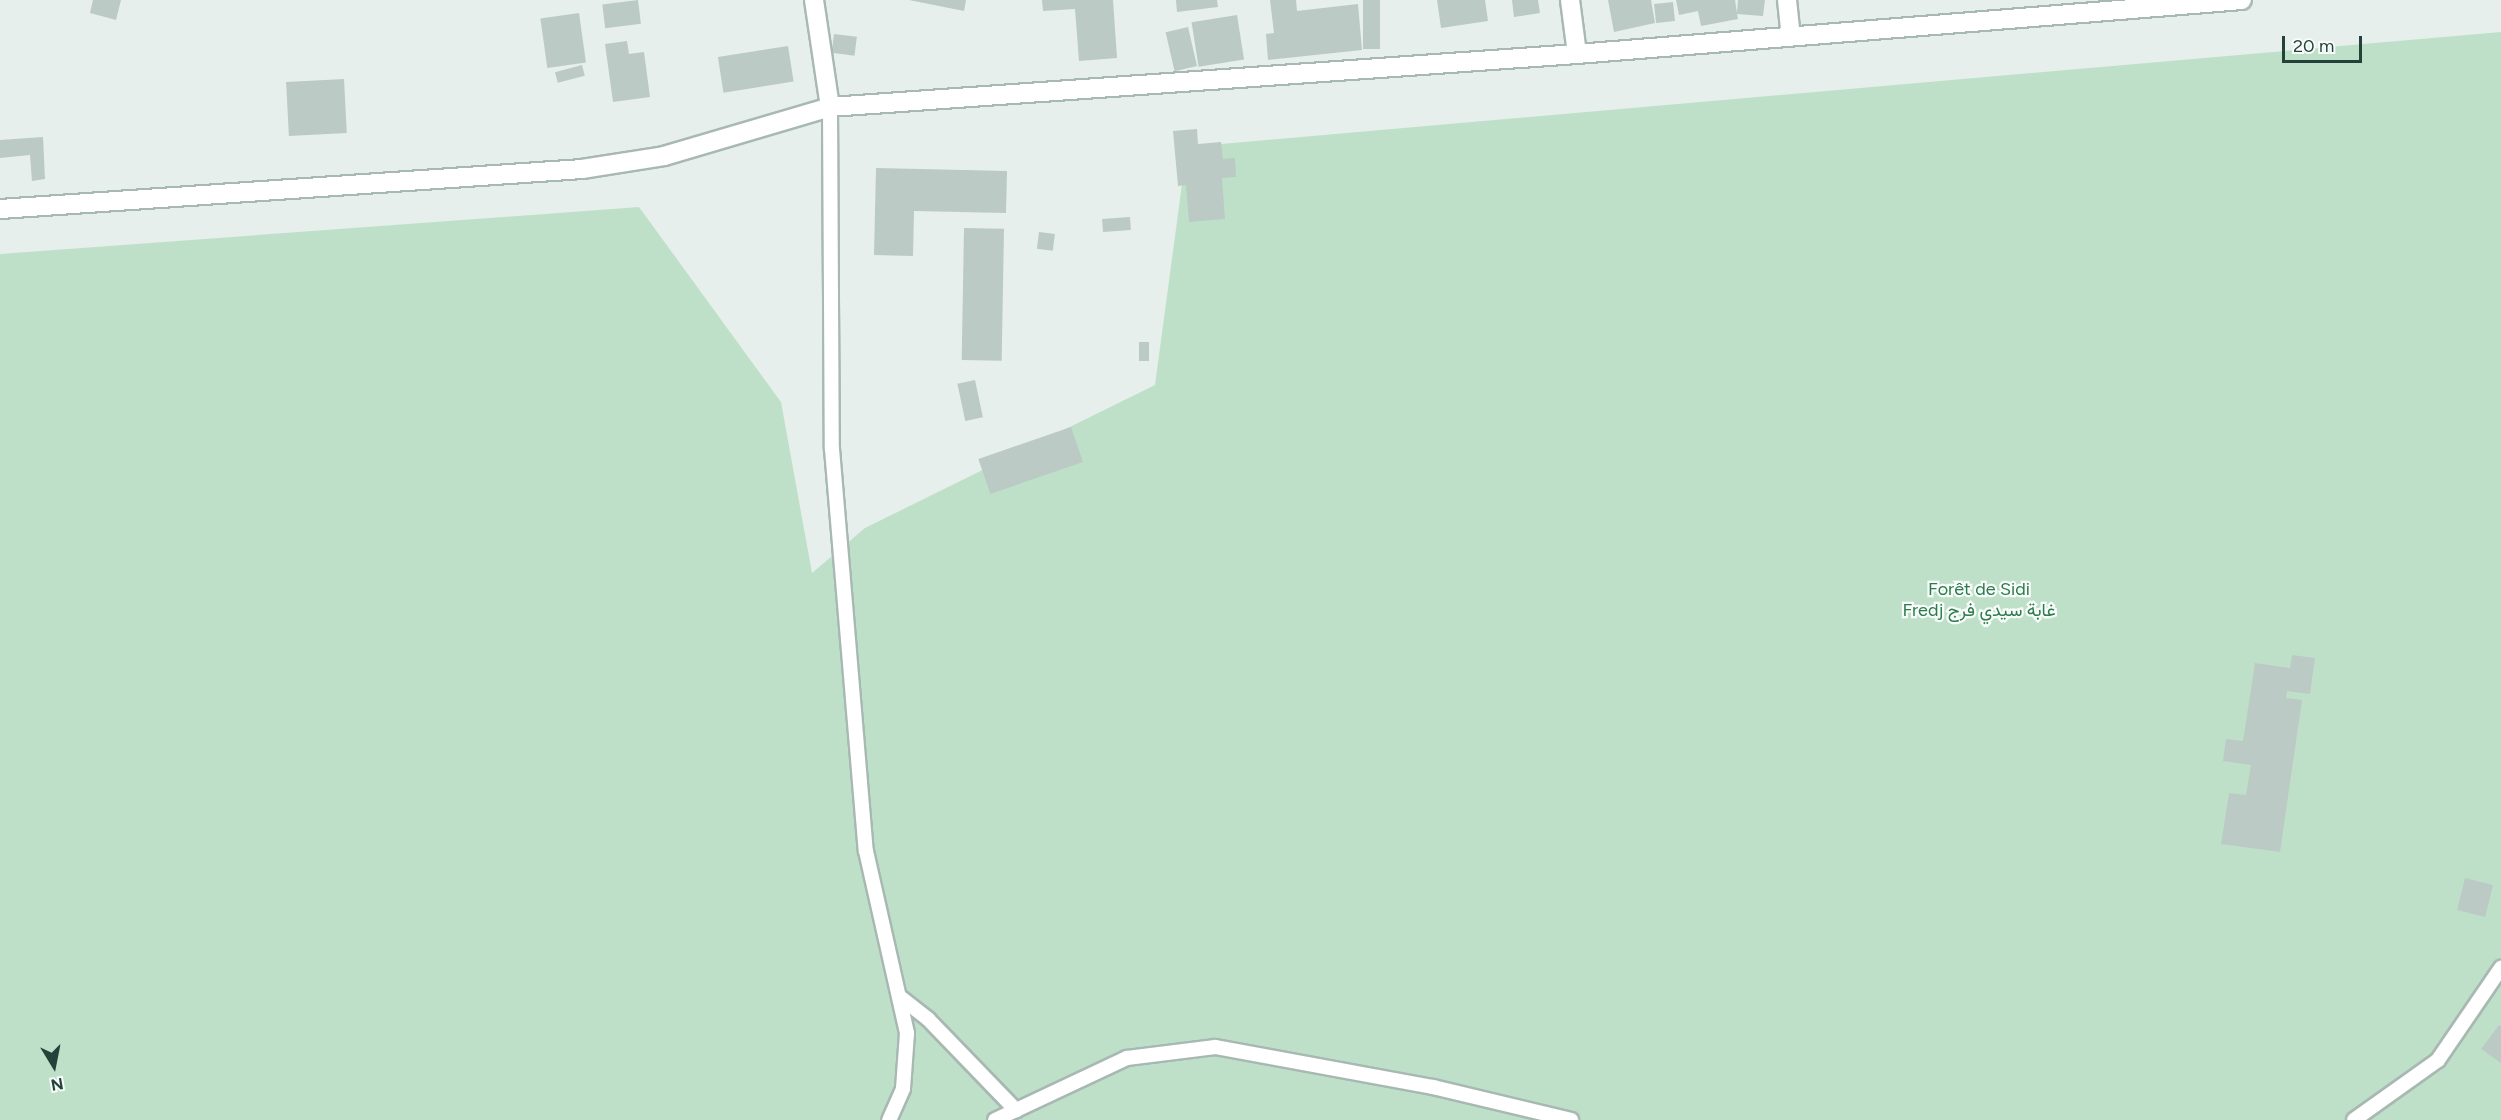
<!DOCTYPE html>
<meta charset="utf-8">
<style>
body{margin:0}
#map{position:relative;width:2501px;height:1120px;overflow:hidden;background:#e6efeb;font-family:Figtree,Vazirmatn,sans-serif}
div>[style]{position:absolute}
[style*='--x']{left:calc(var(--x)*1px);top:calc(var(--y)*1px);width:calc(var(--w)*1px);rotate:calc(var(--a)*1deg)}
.green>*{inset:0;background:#bfe0c8}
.building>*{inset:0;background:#bbcac4;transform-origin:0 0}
.roads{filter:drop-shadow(2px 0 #a8b8b2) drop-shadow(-2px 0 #a8b8b2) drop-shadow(0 2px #a8b8b2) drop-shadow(0 -2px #a8b8b2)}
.service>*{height:14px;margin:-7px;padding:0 7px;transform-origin:7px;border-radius:7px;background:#fff}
.minor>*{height:18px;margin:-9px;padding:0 9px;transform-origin:9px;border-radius:9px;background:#fff}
span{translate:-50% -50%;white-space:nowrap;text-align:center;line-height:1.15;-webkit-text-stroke:4.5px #f7fbf9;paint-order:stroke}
.park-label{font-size:18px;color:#2d7a4b}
.north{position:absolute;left:24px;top:1036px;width:60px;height:60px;-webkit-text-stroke:4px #f7fbf9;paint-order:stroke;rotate:170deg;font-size:16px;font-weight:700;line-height:24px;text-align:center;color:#24423a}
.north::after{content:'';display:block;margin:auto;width:21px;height:27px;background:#24423a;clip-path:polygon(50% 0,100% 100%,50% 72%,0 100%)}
.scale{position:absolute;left:2282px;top:36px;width:80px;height:27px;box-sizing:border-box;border:3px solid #24423a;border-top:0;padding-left:8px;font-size:18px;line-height:21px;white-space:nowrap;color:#24423a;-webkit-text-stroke:4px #f7fbf9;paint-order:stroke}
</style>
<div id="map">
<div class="green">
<i style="clip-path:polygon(2501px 32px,2501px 1120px,0 1120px,0 254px,639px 207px,781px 402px,812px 573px,865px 528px,1155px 385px,1187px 147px)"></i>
</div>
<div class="building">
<i style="clip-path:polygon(93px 0,121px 0,116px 20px,90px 13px)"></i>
<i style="left:638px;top:0;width:24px;height:36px;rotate:83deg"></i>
<i style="clip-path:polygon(909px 0,966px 0,964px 11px)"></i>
<i style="clip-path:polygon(1042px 0,1113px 0,1117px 58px,1079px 61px,1075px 9px,1043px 11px)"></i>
<i style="clip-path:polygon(1176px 0,1217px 0,1218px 7px,1177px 12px)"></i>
<i style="clip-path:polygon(1270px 0,1296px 0,1297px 11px,1358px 4px,1362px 50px,1268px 60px,1266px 34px,1274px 33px)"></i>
<i style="left:1363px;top:0;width:17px;height:49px"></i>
<i style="clip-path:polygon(1437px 0,1485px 0,1488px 21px,1441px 28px)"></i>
<i style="clip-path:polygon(1512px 0,1538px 0,1540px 13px,1514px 17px)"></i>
<i style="clip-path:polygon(1608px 0,1651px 0,1655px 23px,1614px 32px)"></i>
<i style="clip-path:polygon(1676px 0,1735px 0,1737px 13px,1738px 0,1765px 0,1763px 16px,1737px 14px,1738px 19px,1701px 26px,1698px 11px,1679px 15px)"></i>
<i style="left:1673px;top:2px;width:19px;height:19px;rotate:84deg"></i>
<i style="left:579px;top:13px;width:50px;height:39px;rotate:82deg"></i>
<i style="left:1237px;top:15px;width:45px;height:46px;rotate:81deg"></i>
<i style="left:1188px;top:27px;width:40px;height:23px;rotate:77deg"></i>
<i style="left:834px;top:34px;width:23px;height:19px;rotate:7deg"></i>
<i style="clip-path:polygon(627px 41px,629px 54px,644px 52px,650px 97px,613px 102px,605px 44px)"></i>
<i style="left:788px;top:46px;width:36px;height:71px;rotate:81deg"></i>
<i style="left:582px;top:65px;width:11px;height:28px;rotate:75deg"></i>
<i style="left:344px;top:79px;width:54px;height:58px;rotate:87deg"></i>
<i style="clip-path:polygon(1197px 129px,1198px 144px,1221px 142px,1223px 159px,1235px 158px,1236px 177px,1222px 178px,1225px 219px,1189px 222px,1186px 185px,1178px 186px,1173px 131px)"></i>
<i style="clip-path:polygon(43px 137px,45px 179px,32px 181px,30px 155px,0 158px,0 140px)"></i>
<i style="clip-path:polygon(876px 168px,1007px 171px,1006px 213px,914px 211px,913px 256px,874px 255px)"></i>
<i style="left:1130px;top:217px;width:13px;height:28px;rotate:86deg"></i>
<i style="left:964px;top:228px;width:40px;height:132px;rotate:1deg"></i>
<i style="left:1039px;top:232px;width:16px;height:17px;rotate:7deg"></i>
<i style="left:1139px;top:342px;width:10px;height:19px"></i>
<i style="left:975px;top:380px;width:38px;height:18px;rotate:78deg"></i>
<i style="left:1071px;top:427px;width:37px;height:98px;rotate:71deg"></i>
<i style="clip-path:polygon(2292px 655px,2315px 658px,2310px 694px,2287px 691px,2286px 698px,2302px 700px,2280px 852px,2221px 844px,2229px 793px,2246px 795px,2251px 765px,2223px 761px,2226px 739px,2243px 741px,2255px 663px,2290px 668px)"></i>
<i style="left:2465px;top:878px;width:29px;height:33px;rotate:14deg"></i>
<i style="clip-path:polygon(2499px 1025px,2501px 1026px,2501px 1063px,2481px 1049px)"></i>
</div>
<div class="roads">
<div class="service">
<i style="--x:830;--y:107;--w:342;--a:89.7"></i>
<i style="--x:832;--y:449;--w:403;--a:85.2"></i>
<i style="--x:866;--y:851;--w:187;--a:77.3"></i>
<i style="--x:907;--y:1033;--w:56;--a:94.1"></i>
<i style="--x:903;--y:1089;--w:34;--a:114"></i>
<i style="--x:900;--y:997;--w:36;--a:38"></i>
<i style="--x:928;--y:1019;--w:127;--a:46"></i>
<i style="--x:995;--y:1120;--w:146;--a:-25.2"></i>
<i style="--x:1127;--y:1058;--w:89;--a:-7.1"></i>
<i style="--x:1215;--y:1047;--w:222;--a:10.4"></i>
<i style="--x:1433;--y:1087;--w:142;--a:13.4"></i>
<i style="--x:2354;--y:1120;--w:103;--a:-35.5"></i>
<i style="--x:2438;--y:1060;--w:112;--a:-55.6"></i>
</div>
<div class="minor">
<i style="--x:814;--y:0;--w:108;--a:81.5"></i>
<i style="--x:1570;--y:0;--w:54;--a:82.6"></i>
<i style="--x:1787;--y:0;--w:36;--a:84"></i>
<i style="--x:0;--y:209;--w:583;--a:-3.93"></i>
<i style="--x:582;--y:169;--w:83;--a:-9"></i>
<i style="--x:664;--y:156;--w:173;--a:-16.4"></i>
<i style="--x:830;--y:107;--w:749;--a:-4.06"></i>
<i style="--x:1577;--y:54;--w:667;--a:-4.64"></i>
</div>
</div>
<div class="park-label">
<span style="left:1979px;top:600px">Forêt de Sidi<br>Fredj غابة سيدي فرج</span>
</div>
<div class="north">N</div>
<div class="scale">20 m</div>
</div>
